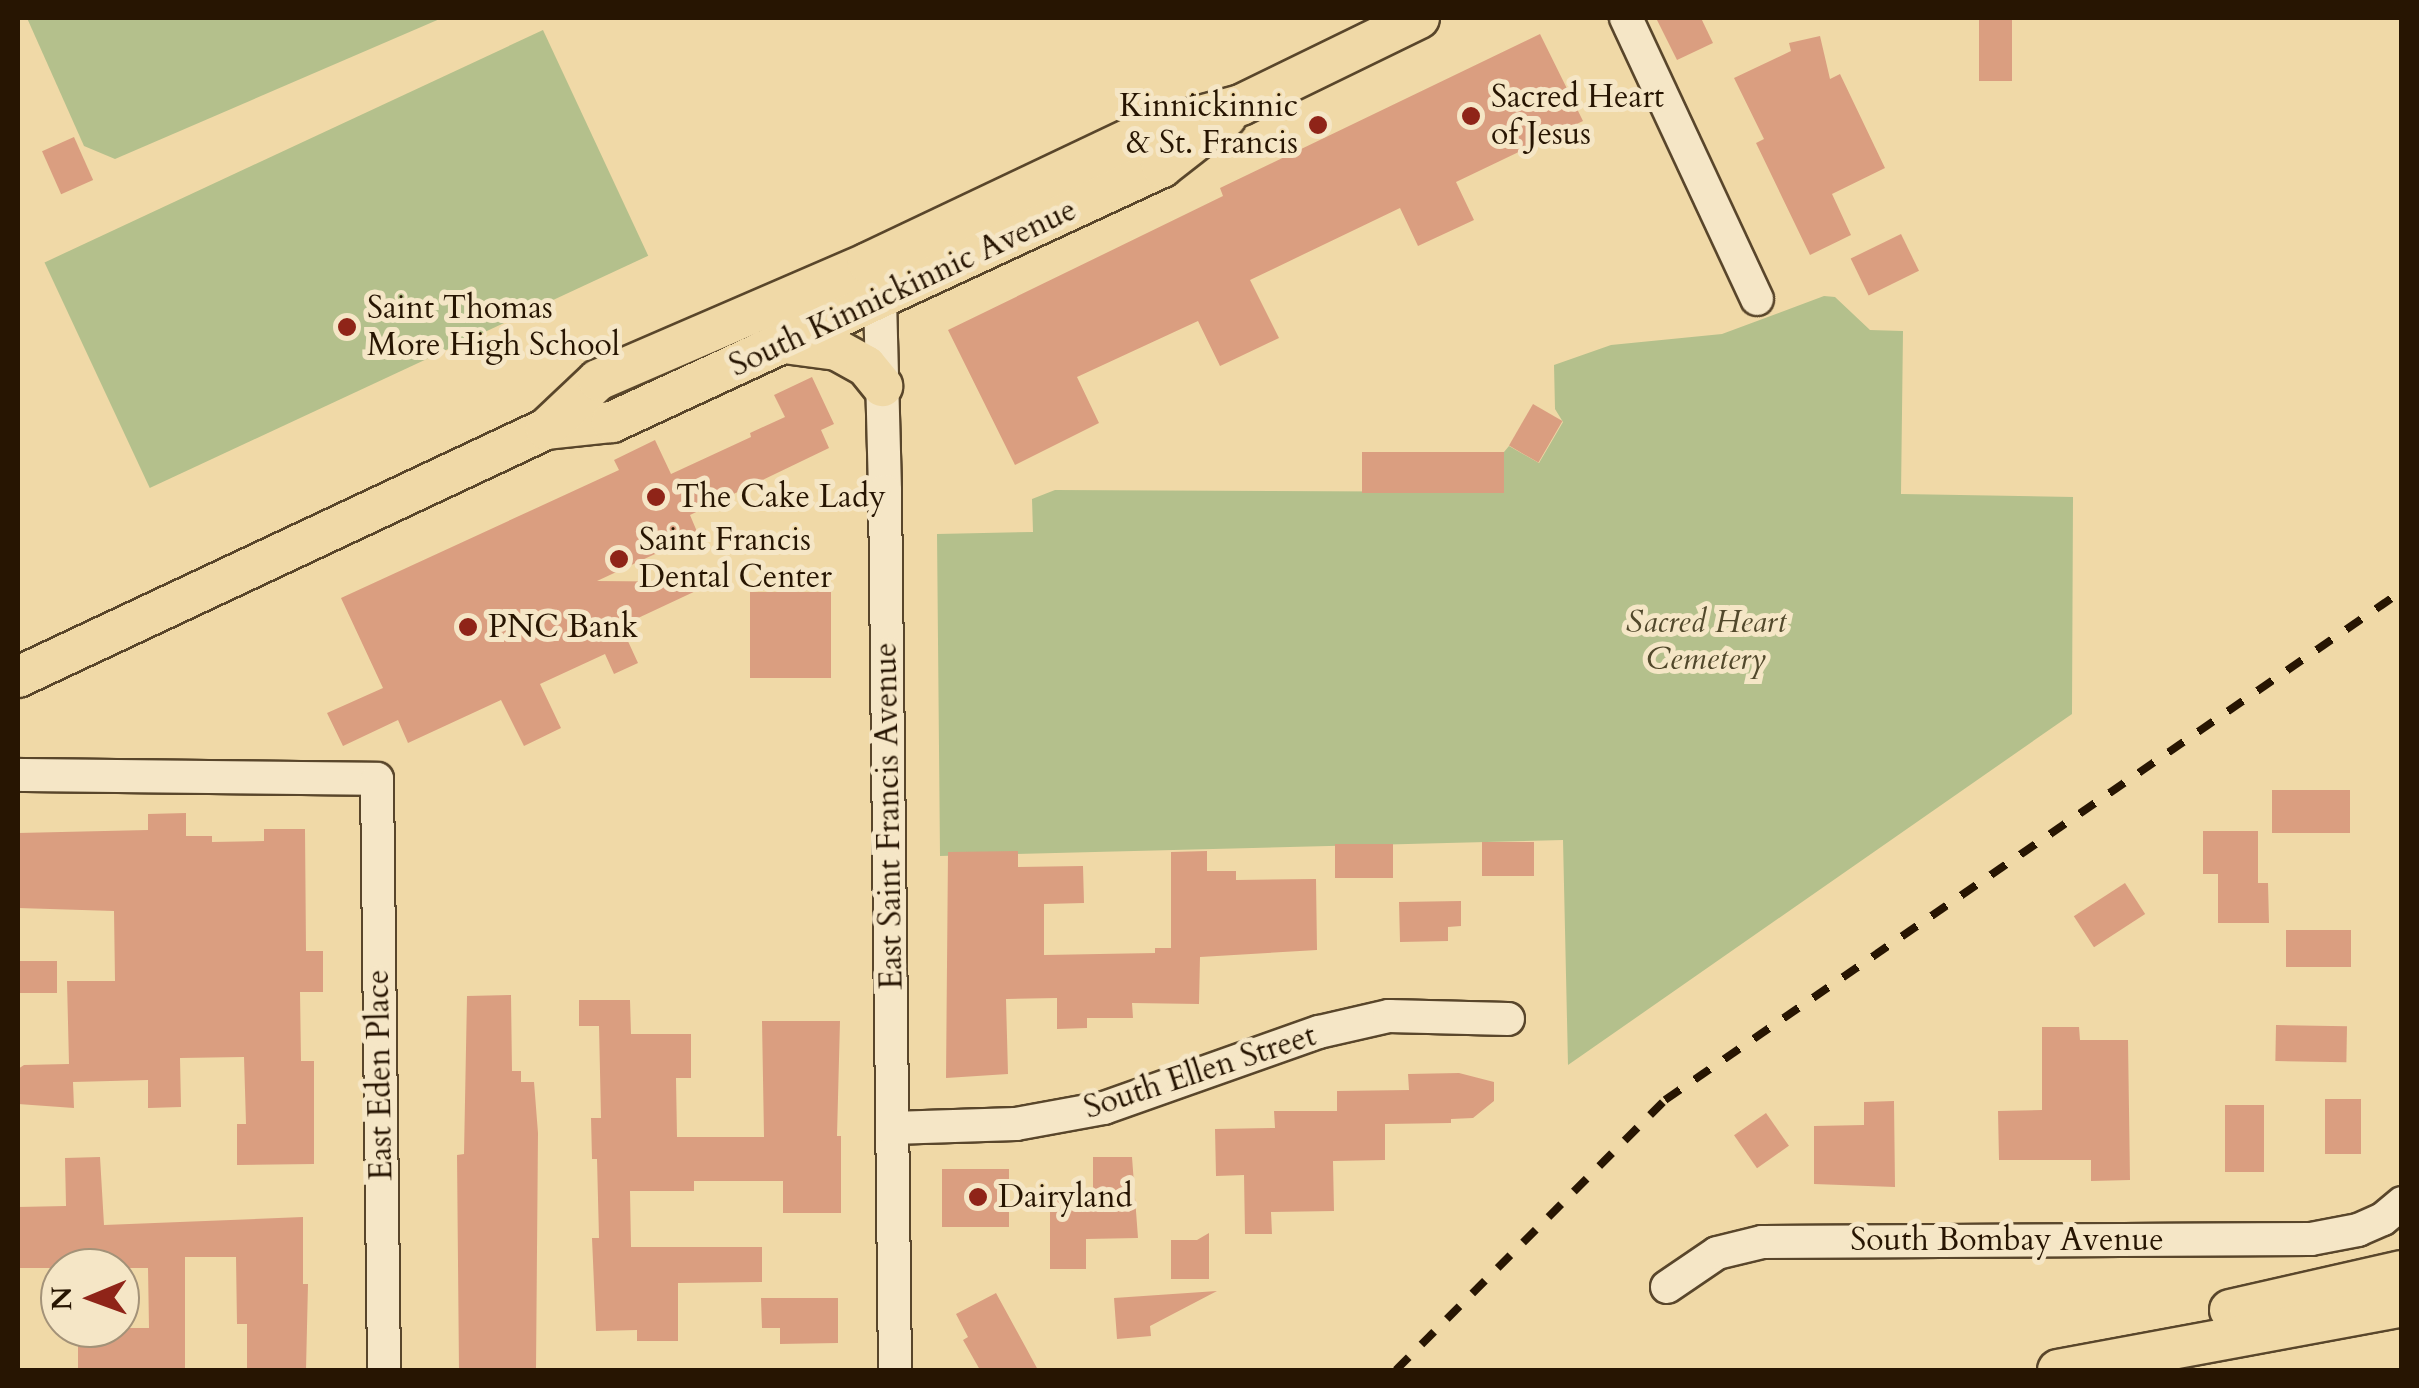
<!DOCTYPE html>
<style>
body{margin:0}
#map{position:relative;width:2419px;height:1388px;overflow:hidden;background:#f0d9a7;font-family:Cardo,serif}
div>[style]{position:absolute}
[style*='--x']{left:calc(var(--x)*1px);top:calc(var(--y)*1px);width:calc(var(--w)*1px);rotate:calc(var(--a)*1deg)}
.green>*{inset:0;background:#b4c08c;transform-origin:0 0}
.building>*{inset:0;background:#da9e80;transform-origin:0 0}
.roads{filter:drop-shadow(2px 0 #59462b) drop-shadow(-2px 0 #59462b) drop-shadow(0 2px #59462b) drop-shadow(0 -2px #59462b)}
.minor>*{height:32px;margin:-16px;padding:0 16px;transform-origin:16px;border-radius:16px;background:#f5e6c6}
.major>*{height:40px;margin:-20px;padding:0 20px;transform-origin:20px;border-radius:20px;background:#f0d9a7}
.rail>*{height:8px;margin-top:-4px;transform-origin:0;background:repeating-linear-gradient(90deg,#271502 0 18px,transparent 0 36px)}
.dots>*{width:28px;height:28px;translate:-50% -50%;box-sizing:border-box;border:5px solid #f5e6c6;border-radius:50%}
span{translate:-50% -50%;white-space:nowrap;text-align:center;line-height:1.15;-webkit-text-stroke:10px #f5e6c6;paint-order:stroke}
.poi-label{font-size:32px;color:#271502}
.left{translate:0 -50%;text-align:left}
.right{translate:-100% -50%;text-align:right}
.street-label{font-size:32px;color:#271502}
.park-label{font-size:32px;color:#51482b;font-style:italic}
.frame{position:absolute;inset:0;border:20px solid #271502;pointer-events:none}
.north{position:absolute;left:40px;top:1248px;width:100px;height:100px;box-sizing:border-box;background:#f5e6c6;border:2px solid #a39278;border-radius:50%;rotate:269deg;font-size:28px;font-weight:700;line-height:40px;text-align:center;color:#271502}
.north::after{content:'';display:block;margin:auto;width:35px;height:45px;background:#8f2418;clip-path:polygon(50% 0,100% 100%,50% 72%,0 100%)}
</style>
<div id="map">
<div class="green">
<i style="clip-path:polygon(27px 18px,442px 18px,115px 159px,84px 146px)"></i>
<i style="left:543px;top:30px;width:249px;height:550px;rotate:65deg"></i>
<i style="clip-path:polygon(1824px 296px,1835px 297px,1870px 330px,1903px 331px,1901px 494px,2073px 497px,2072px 714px,1568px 1065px,1563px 840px,940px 856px,937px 534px,1033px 532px,1032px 499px,1055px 490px,1504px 492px,1504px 452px,1509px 446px,1539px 463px,1563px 422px,1555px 409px,1554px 365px,1611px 345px,1722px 334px)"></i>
</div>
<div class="building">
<i style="clip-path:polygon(1656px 18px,1701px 18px,1713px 43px,1677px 60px)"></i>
<i style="left:1979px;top:18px;width:33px;height:63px"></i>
<i style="clip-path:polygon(1540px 34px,1583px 121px,1456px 182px,1474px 220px,1418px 246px,1400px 208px,1250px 280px,1279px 338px,1220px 366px,1198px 321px,1077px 377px,1099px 423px,1015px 465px,948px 330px,1223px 196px,1220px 188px)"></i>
<i style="clip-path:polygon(1820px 36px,1830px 79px,1840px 74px,1885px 168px,1832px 194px,1851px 235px,1810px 255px,1756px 143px,1764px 139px,1734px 78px,1791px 51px,1789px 43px)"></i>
<i style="left:74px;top:137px;width:47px;height:35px;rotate:66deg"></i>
<i style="left:1901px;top:234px;width:41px;height:56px;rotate:64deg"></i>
<i style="clip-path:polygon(812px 377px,834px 424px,821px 430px,829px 448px,690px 515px,698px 534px,597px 581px,715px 582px,621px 626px,638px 663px,614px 674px,605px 654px,540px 684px,561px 728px,524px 746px,501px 700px,408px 743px,398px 720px,343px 746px,327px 713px,383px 688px,341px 598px,619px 470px,614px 460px,655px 440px,671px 474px,751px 437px,750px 433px,785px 417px,774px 395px)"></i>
<i style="left:1533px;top:404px;width:34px;height:48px;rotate:30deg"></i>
<i style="left:1362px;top:452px;width:142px;height:41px"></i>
<i style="left:750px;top:592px;width:81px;height:86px"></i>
<i style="left:2272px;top:790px;width:78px;height:43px"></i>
<i style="clip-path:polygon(186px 813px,186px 836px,212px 836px,212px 842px,264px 841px,264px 829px,305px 829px,306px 951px,323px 951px,323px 992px,300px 992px,301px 1061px,314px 1061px,314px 1164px,237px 1165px,237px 1124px,246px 1124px,244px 1057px,180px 1058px,181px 1107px,148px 1108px,148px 1080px,73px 1082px,74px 1108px,18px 1104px,18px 1069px,24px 1065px,69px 1064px,67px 981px,115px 981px,114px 911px,18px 908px,18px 833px,148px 830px,148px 814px)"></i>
<i style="clip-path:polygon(2203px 831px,2258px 831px,2258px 883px,2268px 883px,2269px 923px,2218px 923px,2218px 874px,2203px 874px)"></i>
<i style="left:1482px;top:842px;width:52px;height:34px"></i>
<i style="left:1393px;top:844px;width:34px;height:58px;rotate:90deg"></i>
<i style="clip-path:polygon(1018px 851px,1018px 867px,1083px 866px,1084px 903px,1044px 904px,1044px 955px,1155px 953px,1155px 948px,1171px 948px,1171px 852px,1207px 851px,1207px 871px,1236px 871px,1236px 880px,1316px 879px,1317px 950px,1200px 957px,1199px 1004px,1132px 1003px,1133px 1018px,1087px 1018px,1087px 1028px,1057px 1029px,1057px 998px,1006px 999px,1008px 1074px,946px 1078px,948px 852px)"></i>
<i style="left:2125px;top:883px;width:37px;height:61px;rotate:57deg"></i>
<i style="clip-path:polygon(1461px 901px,1461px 926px,1448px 927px,1448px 941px,1400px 942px,1399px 902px)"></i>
<i style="left:2286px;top:930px;width:65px;height:37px"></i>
<i style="left:18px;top:961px;width:39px;height:32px"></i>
<i style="clip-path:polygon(511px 995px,512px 1071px,521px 1071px,521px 1082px,534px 1082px,538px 1133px,536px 1370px,459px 1370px,457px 1155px,464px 1154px,467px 996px)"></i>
<i style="clip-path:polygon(579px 1000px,630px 1000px,631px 1034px,691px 1034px,691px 1078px,676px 1078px,677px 1137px,764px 1137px,762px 1021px,840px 1021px,837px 1136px,841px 1136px,841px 1213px,783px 1213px,783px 1181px,694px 1181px,694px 1191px,630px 1191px,631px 1247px,762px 1247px,762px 1282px,678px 1283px,678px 1341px,637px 1341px,637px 1330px,596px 1331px,592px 1238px,599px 1238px,597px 1159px,592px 1159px,591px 1118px,601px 1118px,599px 1026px,579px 1026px)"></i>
<i style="left:2276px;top:1025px;width:71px;height:36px;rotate:1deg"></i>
<i style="clip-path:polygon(2042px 1027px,2079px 1027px,2080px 1040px,2128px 1040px,2130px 1180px,2091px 1181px,2091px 1160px,1999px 1160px,1998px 1111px,2042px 1110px)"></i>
<i style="clip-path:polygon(1459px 1073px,1494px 1082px,1494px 1101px,1473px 1118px,1451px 1119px,1451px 1123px,1385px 1124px,1385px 1160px,1333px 1161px,1334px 1211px,1271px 1212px,1272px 1234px,1245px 1234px,1244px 1175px,1216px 1176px,1215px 1129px,1275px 1128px,1274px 1111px,1337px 1111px,1337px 1091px,1409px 1090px,1408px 1074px)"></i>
<i style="left:2325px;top:1099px;width:36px;height:55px"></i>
<i style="clip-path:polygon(1894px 1101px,1895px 1187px,1814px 1184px,1814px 1126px,1864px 1125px,1864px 1102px)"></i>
<i style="left:2225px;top:1105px;width:39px;height:67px"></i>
<i style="left:1766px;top:1113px;width:40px;height:39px;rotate:55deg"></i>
<i style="clip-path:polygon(100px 1157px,104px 1225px,303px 1217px,303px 1284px,308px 1284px,306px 1370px,247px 1370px,247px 1324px,237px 1324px,236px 1257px,185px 1257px,185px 1370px,78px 1370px,78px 1328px,149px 1328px,148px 1268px,18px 1268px,18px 1207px,66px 1206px,65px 1158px)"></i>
<i style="clip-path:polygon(1093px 1157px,1132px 1157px,1138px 1238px,1086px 1239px,1086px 1269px,1050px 1269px,1050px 1204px,1057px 1204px,1057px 1193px,1093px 1192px)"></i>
<i style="left:942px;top:1169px;width:67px;height:58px"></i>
<i style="clip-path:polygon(1209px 1233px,1209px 1279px,1171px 1279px,1171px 1240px,1197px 1240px)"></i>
<i style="clip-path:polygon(1217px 1291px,1150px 1326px,1151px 1336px,1117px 1339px,1114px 1298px)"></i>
<i style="clip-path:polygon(996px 1293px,1025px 1346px,1038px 1370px,980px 1370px,963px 1340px,968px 1337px,956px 1314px)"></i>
<i style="clip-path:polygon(761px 1298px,838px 1298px,838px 1343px,780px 1344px,780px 1328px,762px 1328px)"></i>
</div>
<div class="roads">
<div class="minor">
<i style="--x:1626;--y:18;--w:310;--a:65"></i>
<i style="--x:872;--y:276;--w:24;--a:71"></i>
<i style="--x:880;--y:299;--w:192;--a:88.5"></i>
<i style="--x:885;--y:491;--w:879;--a:89.35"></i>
<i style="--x:18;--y:775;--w:359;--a:0.6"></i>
<i style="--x:377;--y:779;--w:591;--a:89.32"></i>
<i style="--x:892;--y:1128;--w:124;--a:-1.8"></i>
<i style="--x:1016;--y:1124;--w:89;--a:-10.3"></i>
<i style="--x:1104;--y:1108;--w:228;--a:-19.5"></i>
<i style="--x:1319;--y:1032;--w:72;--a:-12.9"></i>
<i style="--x:1389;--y:1016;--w:119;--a:1.4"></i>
<i style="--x:1667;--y:1287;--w:60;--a:-34.2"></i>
<i style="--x:1717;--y:1253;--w:46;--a:-13.7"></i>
<i style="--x:1762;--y:1242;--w:549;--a:-0.31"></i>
<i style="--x:2311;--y:1239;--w:48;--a:-10.8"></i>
<i style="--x:2358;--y:1230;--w:27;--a:-24"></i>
<i style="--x:2383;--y:1219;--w:25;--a:-40"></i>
</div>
<div class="major">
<i style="--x:784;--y:343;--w:53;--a:7.5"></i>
<i style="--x:837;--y:350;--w:33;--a:29"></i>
<i style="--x:866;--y:366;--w:26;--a:51"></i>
<i style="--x:546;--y:429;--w:66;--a:-6.1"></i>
<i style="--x:612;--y:422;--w:606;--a:-24.87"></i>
<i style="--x:1162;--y:167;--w:81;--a:-38"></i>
<i style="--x:18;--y:677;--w:583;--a:-25.16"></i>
<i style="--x:546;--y:429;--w:71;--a:-43.3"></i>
<i style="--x:598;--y:380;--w:294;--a:-23.4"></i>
<i style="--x:868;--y:263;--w:310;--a:-25.4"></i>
<i style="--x:1148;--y:130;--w:96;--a:-15"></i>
<i style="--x:1241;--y:105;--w:198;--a:-26"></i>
<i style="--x:2230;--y:1310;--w:176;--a:-12.8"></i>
<i style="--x:2058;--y:1370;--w:350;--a:-10.5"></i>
</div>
</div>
<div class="rail">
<i style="--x:1396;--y:1370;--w:381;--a:-45.1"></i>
<i style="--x:1665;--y:1100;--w:896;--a:-34.63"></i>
</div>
<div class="dots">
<i style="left:1471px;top:116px;background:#8f2418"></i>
<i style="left:1318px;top:125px;background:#8f2418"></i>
<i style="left:347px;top:327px;background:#8f2418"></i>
<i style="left:656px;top:497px;background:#8f2418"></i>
<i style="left:619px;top:559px;background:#8f2418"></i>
<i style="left:468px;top:627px;background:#8f2418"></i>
<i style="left:978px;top:1197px;background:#8f2418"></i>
</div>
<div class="poi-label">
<span class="left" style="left:1491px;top:116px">Sacred Heart<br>of Jesus</span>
<span class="right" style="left:1298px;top:125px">Kinnickinnic<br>&amp; St. Francis</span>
<span class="left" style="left:367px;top:327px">Saint Thomas<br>More High School</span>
<span class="left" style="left:676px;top:497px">The Cake Lady</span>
<span class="left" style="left:639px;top:559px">Saint Francis<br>Dental Center</span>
<span class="left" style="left:488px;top:627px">PNC Bank</span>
<span class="left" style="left:998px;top:1197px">Dairyland</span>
</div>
<div class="street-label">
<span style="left:903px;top:288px;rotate:-25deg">South Kinnickinnic Avenue</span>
<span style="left:889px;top:816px;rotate:-91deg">East Saint Francis Avenue</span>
<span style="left:1200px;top:1072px;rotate:-18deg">South Ellen Street</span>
<span style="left:380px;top:1075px;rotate:-91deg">East Eden Place</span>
<span style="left:2007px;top:1240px">South Bombay Avenue</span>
</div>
<div class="park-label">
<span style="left:1706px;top:641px">Sacred Heart<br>Cemetery</span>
</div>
<div class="frame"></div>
<div class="north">N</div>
</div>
